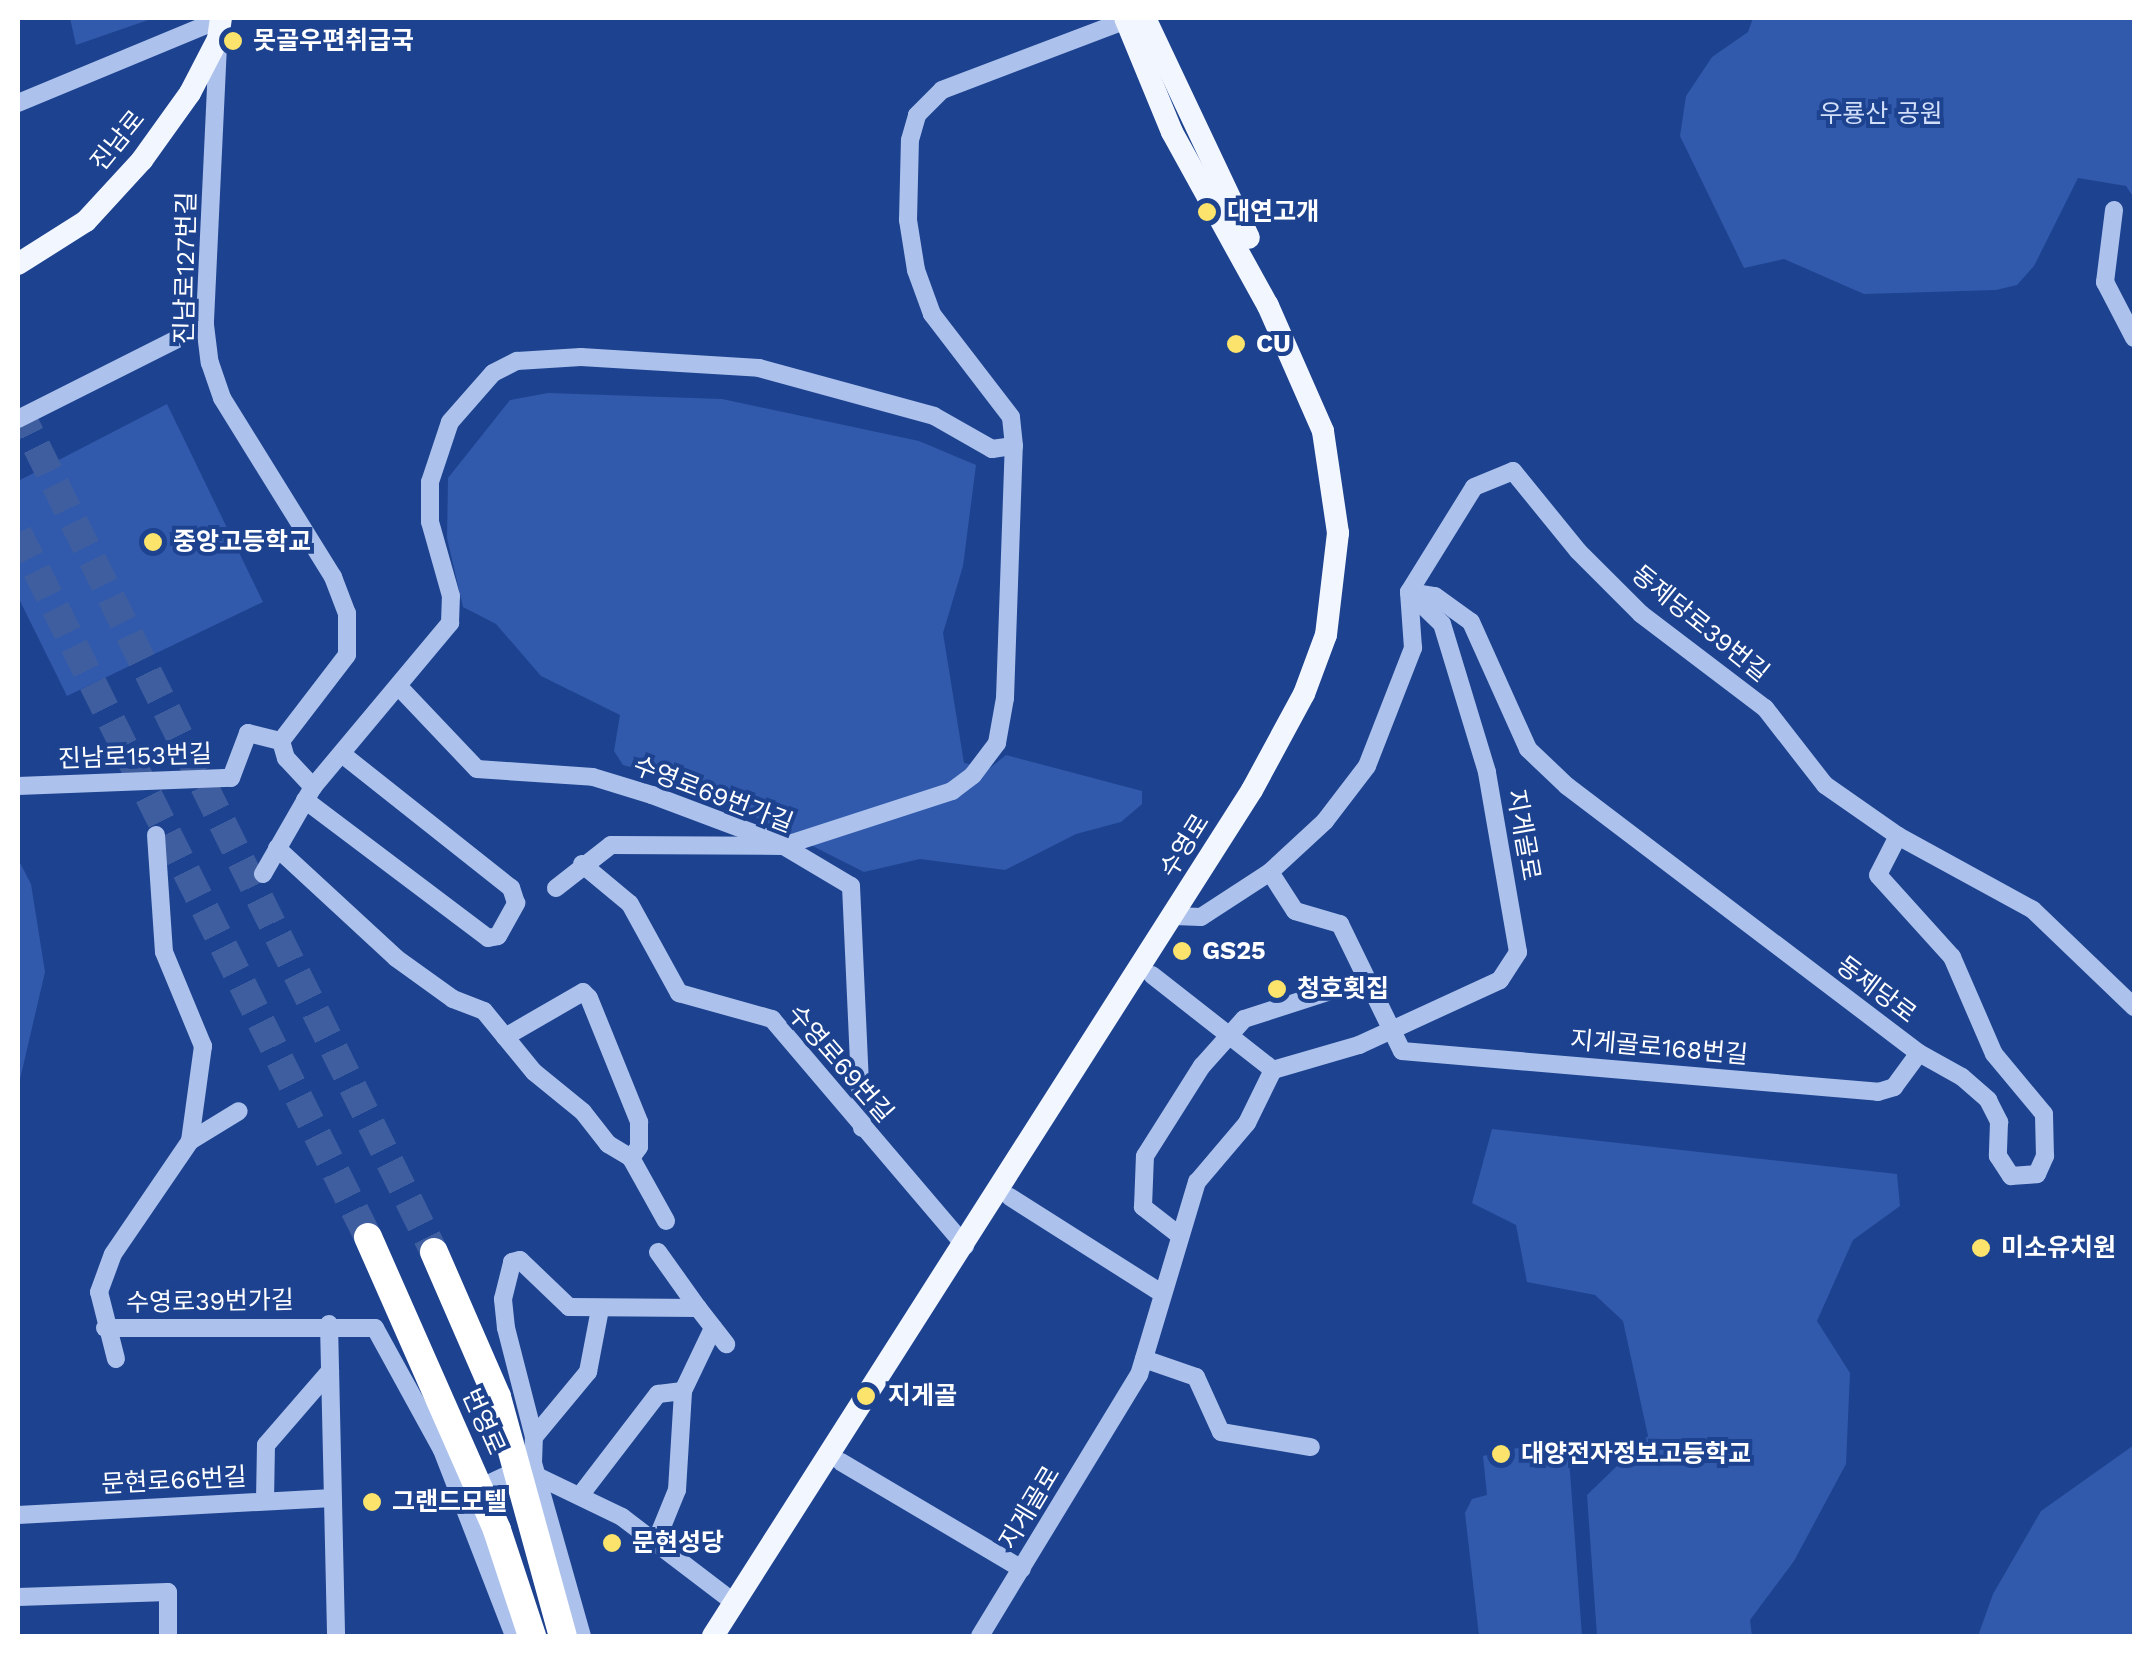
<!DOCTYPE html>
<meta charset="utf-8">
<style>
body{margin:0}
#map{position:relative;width:2152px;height:1654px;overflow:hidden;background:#1d428f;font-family:"Work Sans","Noto Sans KR",sans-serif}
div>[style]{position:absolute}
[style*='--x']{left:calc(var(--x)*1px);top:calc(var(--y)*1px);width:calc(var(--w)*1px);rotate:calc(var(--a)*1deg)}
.green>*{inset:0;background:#315aac}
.highway-tunnel>*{height:28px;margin-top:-14px;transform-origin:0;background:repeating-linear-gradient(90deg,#3f5ea0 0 28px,transparent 0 42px)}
.minor>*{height:18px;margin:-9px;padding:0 9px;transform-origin:9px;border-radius:9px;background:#acc2ed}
.major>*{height:22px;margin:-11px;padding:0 11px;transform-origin:11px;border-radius:11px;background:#f2f6ff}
.highway-bridge>*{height:28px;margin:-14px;padding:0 14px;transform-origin:14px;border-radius:14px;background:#fff}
.dots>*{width:28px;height:28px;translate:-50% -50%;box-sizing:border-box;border:5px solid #1d428f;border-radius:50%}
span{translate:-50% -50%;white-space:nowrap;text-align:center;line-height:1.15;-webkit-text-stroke:8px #1d428f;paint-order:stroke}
.poi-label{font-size:25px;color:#fff;font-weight:700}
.left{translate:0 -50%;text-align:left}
.park-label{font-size:25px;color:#d2dff9}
.street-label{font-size:25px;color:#fff}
.frame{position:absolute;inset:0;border:20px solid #fff;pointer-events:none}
</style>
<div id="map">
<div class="green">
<i style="clip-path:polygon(70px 18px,154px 18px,76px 45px)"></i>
<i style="clip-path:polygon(1753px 18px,2134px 18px,2134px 198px,2126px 186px,2078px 178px,2034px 266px,2017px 285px,1996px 290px,1864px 294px,1784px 259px,1744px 268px,1680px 136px,1686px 96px,1712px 57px,1748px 32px)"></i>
<i style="clip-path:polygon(548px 393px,722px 399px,919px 441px,976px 465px,963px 566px,943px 633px,964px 763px,990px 768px,1006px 755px,1142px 791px,1142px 804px,1121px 822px,1076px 834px,1005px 870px,920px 859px,864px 872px,686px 782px,623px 765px,614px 751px,620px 715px,541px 676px,496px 624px,463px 607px,447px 538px,448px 478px,510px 400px)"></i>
<i style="clip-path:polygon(167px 404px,263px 602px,67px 696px,18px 597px,18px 481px)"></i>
<i style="clip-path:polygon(18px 859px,31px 884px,45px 972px,18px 1088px)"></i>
<i style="clip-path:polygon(1492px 1129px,1897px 1174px,1900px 1206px,1853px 1240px,1817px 1321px,1850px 1373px,1846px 1464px,1794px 1561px,1750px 1620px,1752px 1636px,1597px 1636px,1587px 1495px,1648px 1436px,1623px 1321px,1595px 1295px,1527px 1282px,1516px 1225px,1472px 1203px)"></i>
<i style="clip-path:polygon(1535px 1444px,1538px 1455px,1560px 1452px,1569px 1458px,1582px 1636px,1479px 1636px,1465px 1513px,1472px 1499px,1487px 1495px,1483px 1456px)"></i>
<i style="clip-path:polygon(2134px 1445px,2134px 1636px,1978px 1636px,1993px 1594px,2041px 1511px)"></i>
</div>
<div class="highway-tunnel">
<i style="--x:18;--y:409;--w:940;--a:63.73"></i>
<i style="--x:18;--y:533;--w:786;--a:63.57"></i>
</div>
<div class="minor">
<i style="--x:218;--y:45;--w:280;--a:92.7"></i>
<i style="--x:205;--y:325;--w:38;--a:83"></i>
<i style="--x:210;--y:363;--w:37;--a:71"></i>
<i style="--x:222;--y:398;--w:211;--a:58.2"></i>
<i style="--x:333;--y:577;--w:39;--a:69"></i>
<i style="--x:347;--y:613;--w:42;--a:90"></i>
<i style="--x:347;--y:655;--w:108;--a:127.5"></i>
<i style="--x:281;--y:741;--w:18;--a:74"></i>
<i style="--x:286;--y:758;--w:40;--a:47"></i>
<i style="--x:18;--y:103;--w:220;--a:-22.5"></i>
<i style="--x:2114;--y:210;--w:73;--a:97.1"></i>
<i style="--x:2105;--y:282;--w:63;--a:62.6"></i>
<i style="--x:18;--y:419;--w:209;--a:-26.7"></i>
<i style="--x:1409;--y:592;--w:26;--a:9"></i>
<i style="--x:1435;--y:596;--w:44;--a:35.8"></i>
<i style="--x:1471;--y:622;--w:139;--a:65.8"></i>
<i style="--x:1528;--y:749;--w:54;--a:43.5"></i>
<i style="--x:1567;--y:786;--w:442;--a:37.2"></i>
<i style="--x:1919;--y:1053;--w:49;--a:29.2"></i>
<i style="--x:1962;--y:1077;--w:35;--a:41"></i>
<i style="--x:1988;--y:1100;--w:25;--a:63"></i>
<i style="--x:1999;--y:1122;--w:34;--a:92"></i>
<i style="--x:1998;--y:1156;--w:24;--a:57"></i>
<i style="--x:2011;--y:1176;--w:26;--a:-4"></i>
<i style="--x:2037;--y:1174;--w:20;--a:-66"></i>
<i style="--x:2045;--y:1156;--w:42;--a:-91.4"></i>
<i style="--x:2044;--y:1114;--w:78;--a:-129.8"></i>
<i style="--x:1994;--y:1054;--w:106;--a:-113.4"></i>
<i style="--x:1952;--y:957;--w:110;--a:-132.1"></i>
<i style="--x:1878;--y:875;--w:44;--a:-62.9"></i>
<i style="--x:1409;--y:592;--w:123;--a:-58.2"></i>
<i style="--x:1474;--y:487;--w:42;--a:-22.3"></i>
<i style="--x:1513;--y:471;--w:103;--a:50.9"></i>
<i style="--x:1578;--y:551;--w:89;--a:45"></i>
<i style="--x:1641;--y:614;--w:156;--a:37.2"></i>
<i style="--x:1765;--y:708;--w:98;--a:52.1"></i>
<i style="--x:1825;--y:785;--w:89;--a:34.9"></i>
<i style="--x:1898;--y:836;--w:154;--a:28.7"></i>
<i style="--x:2033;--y:910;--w:140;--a:43.8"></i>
<i style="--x:401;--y:689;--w:110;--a:46.5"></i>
<i style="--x:477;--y:769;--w:116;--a:3.9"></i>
<i style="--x:593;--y:777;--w:62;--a:17"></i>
<i style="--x:652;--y:795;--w:134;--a:20.6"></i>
<i style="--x:777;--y:842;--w:86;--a:30.7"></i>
<i style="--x:851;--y:886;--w:242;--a:87.4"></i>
<i style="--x:18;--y:786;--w:213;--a:-2.2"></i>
<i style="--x:231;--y:778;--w:48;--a:-69.3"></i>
<i style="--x:248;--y:733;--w:34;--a:14"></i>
<i style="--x:305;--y:800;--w:229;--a:37"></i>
<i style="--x:488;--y:938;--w:10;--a:-11"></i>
<i style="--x:498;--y:936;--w:38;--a:-61"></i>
<i style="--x:516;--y:903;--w:16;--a:-108"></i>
<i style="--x:511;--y:888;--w:216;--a:-141.6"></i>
<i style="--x:156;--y:835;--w:117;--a:86.1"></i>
<i style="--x:164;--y:952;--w:102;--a:67.5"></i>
<i style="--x:203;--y:1046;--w:96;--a:97.8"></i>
<i style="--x:277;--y:848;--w:162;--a:42.7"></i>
<i style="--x:396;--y:958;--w:70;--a:35.7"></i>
<i style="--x:453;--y:999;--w:33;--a:21"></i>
<i style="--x:484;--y:1011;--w:79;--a:50.7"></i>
<i style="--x:534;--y:1072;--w:63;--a:39.2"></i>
<i style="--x:583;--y:1112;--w:41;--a:52"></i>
<i style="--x:608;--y:1144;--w:27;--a:31"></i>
<i style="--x:631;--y:1158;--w:72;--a:60.9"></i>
<i style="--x:582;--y:864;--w:62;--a:39.8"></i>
<i style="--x:630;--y:904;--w:102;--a:61.2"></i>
<i style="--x:679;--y:993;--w:97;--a:15.6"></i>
<i style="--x:772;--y:1019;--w:298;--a:49.6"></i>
<i style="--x:1270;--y:872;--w:46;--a:57.3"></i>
<i style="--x:1295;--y:911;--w:47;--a:16.1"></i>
<i style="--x:1340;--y:924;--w:141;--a:64"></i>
<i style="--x:1402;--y:1051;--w:478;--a:4.9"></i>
<i style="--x:1878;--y:1092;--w:17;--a:-17"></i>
<i style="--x:1894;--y:1087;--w:42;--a:-53.7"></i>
<i style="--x:263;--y:874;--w:100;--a:-60.1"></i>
<i style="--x:313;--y:787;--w:214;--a:-50.1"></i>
<i style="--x:450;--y:623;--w:27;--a:-88"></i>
<i style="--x:451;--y:596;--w:77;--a:-105.8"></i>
<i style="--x:430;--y:522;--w:40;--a:-90"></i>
<i style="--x:430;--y:482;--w:63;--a:-71.6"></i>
<i style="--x:450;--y:422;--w:65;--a:-48.7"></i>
<i style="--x:493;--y:373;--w:27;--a:-27"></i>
<i style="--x:517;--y:361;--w:64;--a:-3.6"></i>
<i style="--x:581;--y:357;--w:178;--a:3.5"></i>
<i style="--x:759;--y:368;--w:181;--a:15.3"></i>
<i style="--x:934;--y:416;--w:67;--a:29.6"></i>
<i style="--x:992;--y:449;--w:22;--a:-8"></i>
<i style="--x:1014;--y:446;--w:29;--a:-96"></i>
<i style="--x:1011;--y:417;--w:130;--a:-127.5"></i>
<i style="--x:932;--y:314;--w:47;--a:-110"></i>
<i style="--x:916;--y:270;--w:51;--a:-99.1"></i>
<i style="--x:908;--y:220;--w:80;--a:-88.6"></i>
<i style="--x:910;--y:140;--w:26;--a:-74"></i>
<i style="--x:917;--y:115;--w:35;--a:-45"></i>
<i style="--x:942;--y:90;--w:197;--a:-20.8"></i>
<i style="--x:556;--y:888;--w:70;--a:-38"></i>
<i style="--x:611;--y:845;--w:172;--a:0.3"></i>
<i style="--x:783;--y:846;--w:178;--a:-18"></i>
<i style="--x:952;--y:791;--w:26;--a:-37"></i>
<i style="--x:973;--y:775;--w:40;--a:-53"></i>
<i style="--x:997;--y:743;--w:46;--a:-79.9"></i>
<i style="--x:1005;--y:698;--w:252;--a:-88"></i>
<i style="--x:1174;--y:916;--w:27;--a:2"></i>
<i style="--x:1201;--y:917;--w:82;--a:-33.1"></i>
<i style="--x:1270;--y:872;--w:75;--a:-42.8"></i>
<i style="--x:1325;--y:821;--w:69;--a:-52.6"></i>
<i style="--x:1367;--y:766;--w:127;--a:-68.7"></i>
<i style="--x:1413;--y:648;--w:56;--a:-94.1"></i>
<i style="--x:1152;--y:975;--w:154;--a:38.1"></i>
<i style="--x:505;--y:1037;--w:90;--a:-30"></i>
<i style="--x:583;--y:992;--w:8;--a:45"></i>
<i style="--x:589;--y:998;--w:134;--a:68"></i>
<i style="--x:639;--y:1122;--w:25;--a:90"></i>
<i style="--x:639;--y:1147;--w:14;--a:126"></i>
<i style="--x:1010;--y:1197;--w:179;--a:32.4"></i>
<i style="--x:1179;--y:1235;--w:46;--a:-142.1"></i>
<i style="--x:1143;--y:1207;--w:51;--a:-87.8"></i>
<i style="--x:1145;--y:1156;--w:107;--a:-57.7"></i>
<i style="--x:1202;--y:1066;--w:63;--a:-48.2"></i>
<i style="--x:1244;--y:1019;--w:127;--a:-17.9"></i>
<i style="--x:658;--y:1252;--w:69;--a:54.5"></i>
<i style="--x:329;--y:1324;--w:312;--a:88.7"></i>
<i style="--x:105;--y:1328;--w:270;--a:0"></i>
<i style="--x:375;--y:1328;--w:139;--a:61.2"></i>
<i style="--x:442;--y:1450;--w:199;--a:68.8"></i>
<i style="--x:116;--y:1359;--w:69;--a:-104.2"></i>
<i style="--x:99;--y:1292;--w:40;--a:-69.8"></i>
<i style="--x:113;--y:1254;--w:137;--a:-55.7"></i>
<i style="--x:190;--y:1141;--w:57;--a:-31.5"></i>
<i style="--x:1144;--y:1359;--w:55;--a:19.1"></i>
<i style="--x:1196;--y:1377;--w:60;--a:65.6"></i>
<i style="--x:1221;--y:1432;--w:91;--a:9.5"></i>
<i style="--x:534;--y:1437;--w:85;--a:-50.3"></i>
<i style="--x:588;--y:1372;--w:64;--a:-79.2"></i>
<i style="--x:841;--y:1462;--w:210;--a:30.6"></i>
<i style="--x:533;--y:1463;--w:26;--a:-88"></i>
<i style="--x:534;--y:1437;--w:113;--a:-104.4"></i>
<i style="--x:506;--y:1328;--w:29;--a:-96"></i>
<i style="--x:503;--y:1299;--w:38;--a:-76"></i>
<i style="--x:512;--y:1262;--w:8;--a:-14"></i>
<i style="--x:520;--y:1260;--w:68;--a:43.8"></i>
<i style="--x:569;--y:1307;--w:129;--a:0.4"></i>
<i style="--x:698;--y:1308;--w:46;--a:52.1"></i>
<i style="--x:539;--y:1477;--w:92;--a:25.7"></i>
<i style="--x:622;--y:1517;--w:142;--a:37.3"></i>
<i style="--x:471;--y:1492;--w:68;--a:-25.1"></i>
<i style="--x:533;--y:1463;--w:180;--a:74.2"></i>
<i style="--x:582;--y:1493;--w:125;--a:-52.5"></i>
<i style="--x:658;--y:1394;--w:25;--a:-7"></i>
<i style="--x:265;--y:1501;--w:56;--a:-89"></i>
<i style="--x:266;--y:1445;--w:98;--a:-49.1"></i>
<i style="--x:18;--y:1515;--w:315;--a:-3.1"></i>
<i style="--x:657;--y:1539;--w:53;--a:-67.8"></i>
<i style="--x:677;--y:1490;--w:99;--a:-86.5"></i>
<i style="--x:683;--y:1391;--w:70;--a:-64.5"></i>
<i style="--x:18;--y:1597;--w:150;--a:-1.9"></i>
<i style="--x:168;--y:1592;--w:44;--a:90"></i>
<i style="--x:980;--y:1636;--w:306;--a:-58.7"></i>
<i style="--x:1139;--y:1375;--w:202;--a:-73.3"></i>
<i style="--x:1197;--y:1182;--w:77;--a:-49.7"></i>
<i style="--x:1247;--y:1123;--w:59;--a:-63.9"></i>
<i style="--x:1273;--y:1070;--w:90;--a:-16.2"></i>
<i style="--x:1359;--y:1045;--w:155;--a:-24.7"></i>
<i style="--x:1500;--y:980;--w:33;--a:-57"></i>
<i style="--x:1518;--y:952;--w:183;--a:-99.8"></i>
<i style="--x:1487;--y:772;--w:155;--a:-106.9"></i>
<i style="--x:1442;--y:624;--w:46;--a:-135.9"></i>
</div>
<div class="major">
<i style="--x:1145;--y:18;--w:243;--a:64.7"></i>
<i style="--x:18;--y:264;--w:80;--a:-32.3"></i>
<i style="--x:86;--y:221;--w:83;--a:-47.4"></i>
<i style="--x:142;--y:160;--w:82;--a:-54.4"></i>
<i style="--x:190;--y:93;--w:61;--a:-62.6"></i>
<i style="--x:218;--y:39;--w:21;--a:-82"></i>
<i style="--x:713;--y:1636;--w:1003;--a:-57.5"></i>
<i style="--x:1252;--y:790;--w:109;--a:-61.6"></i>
<i style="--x:1304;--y:694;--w:63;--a:-69.6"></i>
<i style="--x:1326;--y:635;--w:103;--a:-83.3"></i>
<i style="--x:1338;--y:533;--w:103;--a:-98.4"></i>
<i style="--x:1323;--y:431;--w:137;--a:-113.7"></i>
<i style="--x:1268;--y:306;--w:199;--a:-118.9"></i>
<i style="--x:1172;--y:132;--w:123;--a:-112.4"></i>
</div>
<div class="highway-bridge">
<i style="--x:368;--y:1237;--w:320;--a:66.2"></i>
<i style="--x:497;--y:1530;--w:112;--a:71.7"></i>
<i style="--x:434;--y:1252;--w:158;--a:66.5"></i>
<i style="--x:497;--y:1397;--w:248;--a:74.6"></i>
</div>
<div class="dots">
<i style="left:233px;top:41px;background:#fce36b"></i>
<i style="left:1207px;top:212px;background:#fce36b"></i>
<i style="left:1236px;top:344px;background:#fce36b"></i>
<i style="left:153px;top:542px;background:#fce36b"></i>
<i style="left:1182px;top:951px;background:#fce36b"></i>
<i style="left:1277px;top:989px;background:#fce36b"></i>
<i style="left:1981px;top:1248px;background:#fce36b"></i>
<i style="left:866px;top:1396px;background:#fce36b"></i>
<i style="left:1501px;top:1454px;background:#fce36b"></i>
<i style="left:372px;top:1502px;background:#fce36b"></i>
<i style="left:612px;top:1543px;background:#fce36b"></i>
</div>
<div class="poi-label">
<span class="left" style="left:253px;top:41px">못골우편취급국</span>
<span class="left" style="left:1227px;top:212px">대연고개</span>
<span class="left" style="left:1256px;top:344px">CU</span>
<span class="left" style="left:173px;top:542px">중앙고등학교</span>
<span class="left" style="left:1202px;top:951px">GS25</span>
<span class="left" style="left:1297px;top:989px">청호횟집</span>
<span class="left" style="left:2001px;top:1248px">미소유치원</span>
<span class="left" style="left:888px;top:1396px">지게골</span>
<span class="left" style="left:1521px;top:1454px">대양전자정보고등학교</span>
<span class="left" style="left:392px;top:1502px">그랜드모텔</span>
<span class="left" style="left:632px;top:1543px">문현성당</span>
</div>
<div class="park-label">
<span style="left:1881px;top:114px">우룡산 공원</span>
</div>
<div class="street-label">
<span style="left:118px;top:141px;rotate:-51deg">진남로</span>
<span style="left:186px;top:268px;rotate:-89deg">진남로127번길</span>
<span style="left:1700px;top:624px;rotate:39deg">동제당로39번길</span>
<span style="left:135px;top:757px;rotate:-2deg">진남로153번길</span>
<span style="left:713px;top:795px;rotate:21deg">수영로69번가길</span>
<span style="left:1523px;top:835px;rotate:80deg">지게골로</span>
<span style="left:1185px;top:846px;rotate:-58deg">수영로</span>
<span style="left:1876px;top:990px;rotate:37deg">동제당로</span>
<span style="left:1659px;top:1048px;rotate:5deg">지게골로168번길</span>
<span style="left:840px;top:1064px;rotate:49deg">수영로69번길</span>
<span style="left:210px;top:1302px;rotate:-1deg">수영로39번가길</span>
<span style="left:483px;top:1422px;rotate:66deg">번영로</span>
<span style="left:174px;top:1481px;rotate:-3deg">문현로66번길</span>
<span style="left:1030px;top:1508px;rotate:-59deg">지게골로</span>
</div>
<div class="frame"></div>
</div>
